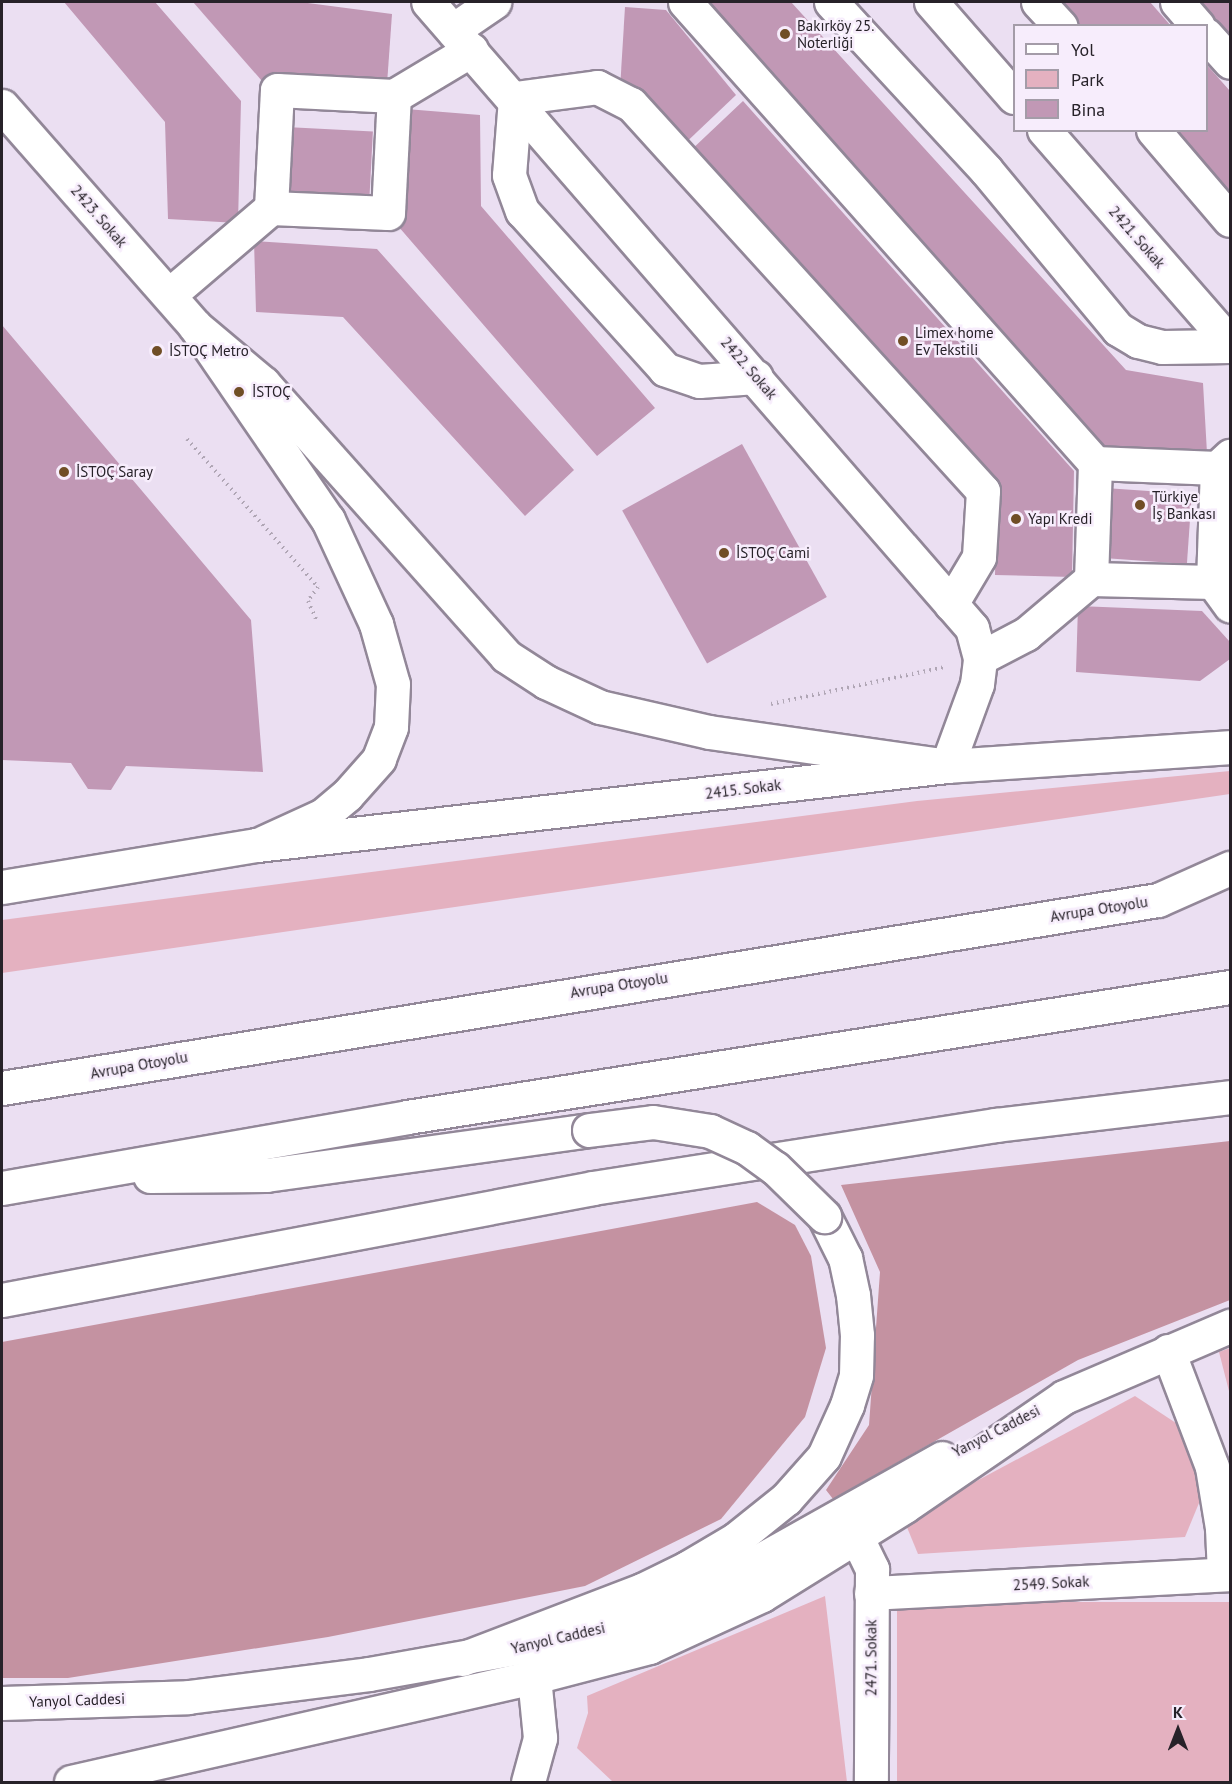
<!DOCTYPE html>
<meta charset="utf-8">
<style>
body{margin:0}
#map{position:relative;width:1232px;height:1784px;overflow:hidden;background:#ebdff2;font-family:"PT Sans",sans-serif}
div>[style]{position:absolute}
[style*='--x']{left:calc(var(--x)*1px);top:calc(var(--y)*1px);width:calc(var(--w)*1px);rotate:calc(var(--a)*1deg)}
.green>*{inset:0;background:#e4b1c0;transform-origin:0 0}
.forest>*{inset:0;background:#c492a1}
.building>*{inset:0;background:#c198b5;transform-origin:0 0}
.path>*{height:4px;margin-top:-2px;transform-origin:0;background:repeating-linear-gradient(90deg,#b0a6b5 0 1.5px,transparent 0 6px)}
.roads{filter:drop-shadow(2px 0 #928798) drop-shadow(-2px 0 #928798) drop-shadow(0 2px #928798) drop-shadow(0 -2px #928798)}
.minor>*{height:33px;margin:-16.5px;padding:0 16.5px;transform-origin:16.5px;border-radius:16.5px;background:#fff}
.major>*{height:33px;margin:-16.5px;padding:0 16.5px;transform-origin:16.5px;border-radius:16.5px;background:#fff}
.highway>*{height:33px;margin:-16.5px;padding:0 16.5px;transform-origin:16.5px;border-radius:16.5px;background:#fff}
.bridges{filter:drop-shadow(2px 0 #928798) drop-shadow(-2px 0 #928798) drop-shadow(0 2px #928798) drop-shadow(0 -2px #928798)}
.highway-bridge>*{height:33px;margin:-16.5px;padding:0 16.5px;transform-origin:16.5px;border-radius:16.5px;background:#fff}
.dots>*{width:16px;height:16px;translate:-50% -50%;box-sizing:border-box;border:3px solid #f7edfc;border-radius:50%}
span{translate:-50% -50%;white-space:nowrap;text-align:center;line-height:1.15;-webkit-text-stroke:5px #f7edfc;paint-order:stroke}
.poi-label{font-size:15px;color:#272229}
.left{translate:0 -50%;text-align:left}
.street-label{font-size:15px;color:#272229}
.frame{position:absolute;inset:0;border:3px solid #272229;pointer-events:none}
.legend{position:absolute;left:1013px;top:24px;width:195px;height:108px;box-sizing:border-box;background:#f7edfc;border:2px solid #a49ca8;margin:0;padding:8px 10px;list-style:none;font-size:18px;color:#272229}
.legend li{display:flex;align-items:center;gap:12px;height:30px}
.legend b{width:30px;border:2px solid #a49ca8}
.north{position:absolute;left:1148px;top:1700px;width:60px;height:60px;-webkit-text-stroke:4px #f7edfc;paint-order:stroke;rotate:0deg;font-size:16px;font-weight:700;line-height:24px;text-align:center;color:#272229}
.north::after{content:'';display:block;margin:auto;width:21px;height:27px;background:#272229;clip-path:polygon(50% 0,100% 100%,50% 72%,0 100%)}
</style>
<div id="map">
<div class="green">
<i style="clip-path:polygon(1230px 771px,1230px 794px,2px 973px,2px 920px,917px 801px)"></i>
<i style="clip-path:polygon(1230px 1348px,1230px 1395px,1219px 1352px)"></i>
<i style="clip-path:polygon(1135px 1396px,1185px 1429px,1206px 1486px,1185px 1537px,918px 1554px,904px 1520px)"></i>
<i style="clip-path:polygon(825px 1596px,847px 1782px,613px 1782px,577px 1748px,588px 1713px,587px 1696px)"></i>
<i style="left:1230px;top:1602px;width:180px;height:333px;rotate:90deg"></i>
</div>
<div class="forest">
<i style="clip-path:polygon(1230px 1141px,1230px 1300px,1078px 1360px,833px 1499px,826px 1490px,869px 1425px,880px 1272px,841px 1185px)"></i>
<i style="clip-path:polygon(757px 1202px,795px 1225px,811px 1256px,826px 1348px,805px 1417px,721px 1519px,585px 1586px,328px 1637px,68px 1678px,2px 1678px,2px 1342px)"></i>
</div>
<div class="building">
<i style="clip-path:polygon(64px 2px,155px 2px,241px 101px,238px 223px,168px 219px,165px 122px)"></i>
<i style="clip-path:polygon(193px 2px,300px 2px,392px 14px,387px 84px,262px 81px)"></i>
<i style="clip-path:polygon(691px 2px,791px 2px,1126px 370px,1203px 383px,1207px 453px,1087px 449px)"></i>
<i style="clip-path:polygon(1051px 2px,1150px 2px,1171px 26px,1073px 26px)"></i>
<i style="clip-path:polygon(1188px 2px,1230px 2px,1230px 48px)"></i>
<i style="clip-path:polygon(625px 7px,666px 10px,736px 95px,677px 151px,620px 89px)"></i>
<i style="clip-path:polygon(1206px 64px,1230px 91px,1230px 202px,1166px 130px,1206px 130px)"></i>
<i style="clip-path:polygon(743px 101px,1074px 471px,1072px 577px,995px 575px,997px 488px,688px 153px)"></i>
<i style="clip-path:polygon(406px 109px,480px 115px,481px 206px,655px 408px,597px 456px,398px 226px)"></i>
<i style="left:286px;top:127px;width:87px;height:69px;rotate:3deg"></i>
<i style="clip-path:polygon(254px 241px,377px 249px,574px 470px,525px 516px,343px 317px,256px 312px)"></i>
<i style="clip-path:polygon(2px 325px,251px 620px,263px 772px,126px 766px,111px 790px,88px 789px,71px 763px,2px 760px)"></i>
<i style="left:742px;top:444px;width:175px;height:137px;rotate:61deg"></i>
<i style="left:1105px;top:488px;width:87px;height:70px;rotate:4deg"></i>
<i style="clip-path:polygon(1078px 606px,1202px 611px,1230px 642px,1230px 659px,1200px 681px,1076px 672px)"></i>
</div>
<div class="path">
<i style="--x:187;--y:439;--w:198;--a:48.5"></i>
<i style="--x:318;--y:587;--w:17;--a:126"></i>
<i style="--x:308;--y:601;--w:20;--a:66"></i>
<i style="--x:771;--y:704;--w:178;--a:-12"></i>
</div>
<div class="roads">
<div class="minor">
<i style="--x:685;--y:2;--w:617;--a:48.35"></i>
<i style="--x:831;--y:2;--w:229;--a:47.3"></i>
<i style="--x:986;--y:170;--w:207;--a:50.3"></i>
<i style="--x:1118;--y:329;--w:23;--a:31"></i>
<i style="--x:1138;--y:341;--w:25;--a:14"></i>
<i style="--x:1162;--y:347;--w:68;--a:-0.8"></i>
<i style="--x:931;--y:2;--w:126;--a:48.9"></i>
<i style="--x:1038;--y:2;--w:33;--a:47"></i>
<i style="--x:1177;--y:2;--w:32;--a:49"></i>
<i style="--x:453;--y:30;--w:50;--a:-34.3"></i>
<i style="--x:1206;--y:35;--w:36;--a:48"></i>
<i style="--x:2;--y:106;--w:293;--a:48.7"></i>
<i style="--x:195;--y:326;--w:235;--a:55.6"></i>
<i style="--x:328;--y:520;--w:115;--a:65.2"></i>
<i style="--x:376;--y:624;--w:62;--a:74.2"></i>
<i style="--x:393;--y:684;--w:43;--a:92.7"></i>
<i style="--x:391;--y:727;--w:34;--a:111"></i>
<i style="--x:379;--y:759;--w:48;--a:131.6"></i>
<i style="--x:347;--y:795;--w:31;--a:140"></i>
<i style="--x:323;--y:815;--w:65;--a:155.4"></i>
<i style="--x:1044;--y:130;--w:283;--a:48.9"></i>
<i style="--x:1153;--y:130;--w:118;--a:49.5"></i>
<i style="--x:271;--y:208;--w:118;--a:-87.1"></i>
<i style="--x:277;--y:90;--w:117;--a:2.9"></i>
<i style="--x:394;--y:96;--w:90;--a:-30.9"></i>
<i style="--x:169;--y:295;--w:134;--a:-40.5"></i>
<i style="--x:271;--y:208;--w:117;--a:2.4"></i>
<i style="--x:388;--y:213;--w:117;--a:-87.1"></i>
<i style="--x:195;--y:326;--w:89;--a:40"></i>
<i style="--x:263;--y:383;--w:365;--a:48.3"></i>
<i style="--x:506;--y:656;--w:48;--a:33"></i>
<i style="--x:546;--y:682;--w:60;--a:24.8"></i>
<i style="--x:600;--y:707;--w:112;--a:12.9"></i>
<i style="--x:709;--y:732;--w:240;--a:8.1"></i>
<i style="--x:947;--y:766;--w:87;--a:-69.9"></i>
<i style="--x:977;--y:684;--w:26;--a:-83"></i>
<i style="--x:980;--y:658;--w:31;--a:-105"></i>
<i style="--x:972;--y:628;--w:829;--a:-130.99"></i>
<i style="--x:756;--y:377;--w:57;--a:176"></i>
<i style="--x:699;--y:381;--w:36;--a:-161"></i>
<i style="--x:665;--y:369;--w:213;--a:-132.1"></i>
<i style="--x:522;--y:211;--w:38;--a:-110"></i>
<i style="--x:509;--y:175;--w:77;--a:-85.5"></i>
<i style="--x:515;--y:98;--w:83;--a:-7.6"></i>
<i style="--x:597;--y:87;--w:38;--a:27"></i>
<i style="--x:631;--y:104;--w:523;--a:47.71"></i>
<i style="--x:983;--y:491;--w:66;--a:93.5"></i>
<i style="--x:979;--y:557;--w:55;--a:120.8"></i>
<i style="--x:1091;--y:579;--w:116;--a:-88"></i>
<i style="--x:1095;--y:463;--w:122;--a:2.3"></i>
<i style="--x:1217;--y:468;--w:18;--a:-43"></i>
<i style="--x:1213;--y:582;--w:29;--a:54"></i>
<i style="--x:980;--y:658;--w:52;--a:-27.6"></i>
<i style="--x:1026;--y:634;--w:85;--a:-40.2"></i>
<i style="--x:1091;--y:579;--w:122;--a:1.4"></i>
<i style="--x:1213;--y:582;--w:114;--a:-88"></i>
<i style="--x:1168;--y:1351;--w:124;--a:69.2"></i>
<i style="--x:1212;--y:1467;--w:62;--a:80.7"></i>
<i style="--x:1222;--y:1528;--w:46;--a:87.5"></i>
<i style="--x:856;--y:1536;--w:37;--a:64"></i>
<i style="--x:872;--y:1569;--w:213;--a:90.3"></i>
<i style="--x:871;--y:1593;--w:360;--a:-3"></i>
<i style="--x:528;--y:1782;--w:46;--a:-74.7"></i>
<i style="--x:540;--y:1738;--w:61;--a:-95.6"></i>
</div>
<div class="major">
<i style="--x:2;--y:887;--w:258;--a:-9.4"></i>
<i style="--x:257;--y:845;--w:695;--a:-6.53"></i>
<i style="--x:947;--y:766;--w:284;--a:-3.8"></i>
<i style="--x:2;--y:1703;--w:186;--a:-1.8"></i>
<i style="--x:188;--y:1697;--w:182;--a:-7.2"></i>
<i style="--x:369;--y:1674;--w:200;--a:-10.1"></i>
<i style="--x:566;--y:1639;--w:75;--a:-16.3"></i>
<i style="--x:638;--y:1618;--w:93;--a:-23.5"></i>
<i style="--x:723;--y:1581;--w:251;--a:-29.3"></i>
<i style="--x:71;--y:1782;--w:475;--a:-12.8"></i>
<i style="--x:534;--y:1677;--w:119;--a:-14.6"></i>
<i style="--x:649;--y:1647;--w:124;--a:-24.7"></i>
<i style="--x:762;--y:1595;--w:168;--a:-31.9"></i>
<i style="--x:905;--y:1506;--w:193;--a:-34.4"></i>
<i style="--x:1064;--y:1397;--w:181;--a:-23.2"></i>
</div>
<div class="highway">
<i style="--x:2;--y:1088;--w:1171;--a:-9.24"></i>
<i style="--x:1158;--y:900;--w:79;--a:-24"></i>
<i style="--x:150;--y:1176;--w:116;--a:-0.5"></i>
<i style="--x:266;--y:1175;--w:326;--a:-7.9"></i>
<i style="--x:2;--y:1188;--w:411;--a:-9.9"></i>
<i style="--x:407;--y:1117;--w:833;--a:-8.98"></i>
<i style="--x:2;--y:1300;--w:602;--a:-10.73"></i>
<i style="--x:593;--y:1188;--w:408;--a:-8.9"></i>
<i style="--x:996;--y:1125;--w:236;--a:-6.8"></i>
<i style="--x:462;--y:1659;--w:193;--a:-21"></i>
<i style="--x:642;--y:1590;--w:50;--a:-26.1"></i>
<i style="--x:687;--y:1568;--w:57;--a:-30.6"></i>
<i style="--x:736;--y:1539;--w:64;--a:-38.7"></i>
<i style="--x:786;--y:1499;--w:57;--a:-48.5"></i>
<i style="--x:824;--y:1456;--w:56;--a:-65.7"></i>
<i style="--x:847;--y:1405;--w:31;--a:-73"></i>
<i style="--x:856;--y:1375;--w:40;--a:-88.6"></i>
<i style="--x:857;--y:1335;--w:40;--a:-95.7"></i>
<i style="--x:853;--y:1295;--w:38;--a:-102"></i>
<i style="--x:845;--y:1258;--w:47;--a:-116.6"></i>
</div>
</div>
<div class="bridges">
<div class="highway-bridge">
<i style="--x:589;--y:1130;--w:64;--a:-7.1"></i>
<i style="--x:653;--y:1122;--w:58;--a:9"></i>
<i style="--x:710;--y:1131;--w:41;--a:24.7"></i>
<i style="--x:747;--y:1148;--w:34;--a:36"></i>
<i style="--x:775;--y:1168;--w:69;--a:44.4"></i>
</div>
</div>
<div class="dots">
<i style="left:785px;top:34px;background:#704e26"></i>
<i style="left:903px;top:341px;background:#704e26"></i>
<i style="left:157px;top:351px;background:#704e26"></i>
<i style="left:239px;top:392px;background:#704e26"></i>
<i style="left:64px;top:472px;background:#704e26"></i>
<i style="left:1140px;top:505px;background:#704e26"></i>
<i style="left:1016px;top:519px;background:#704e26"></i>
<i style="left:724px;top:553px;background:#704e26"></i>
</div>
<div class="poi-label">
<span class="left" style="left:797px;top:34px">Bakırköy 25.<br>Noterliği</span>
<span class="left" style="left:915px;top:341px">Limex home<br>Ev Tekstili</span>
<span class="left" style="left:169px;top:351px">İSTOÇ Metro</span>
<span class="left" style="left:252px;top:392px">İSTOÇ</span>
<span class="left" style="left:76px;top:472px">İSTOÇ Saray</span>
<span class="left" style="left:1152px;top:505px">Türkiye<br>İş Bankası</span>
<span class="left" style="left:1028px;top:519px">Yapı Kredi</span>
<span class="left" style="left:736px;top:553px">İSTOÇ Cami</span>
</div>
<div class="street-label">
<span style="left:99px;top:216px;rotate:49deg">2423. Sokak</span>
<span style="left:1137px;top:237px;rotate:49deg">2421. Sokak</span>
<span style="left:749px;top:368px;rotate:49deg">2422. Sokak</span>
<span style="left:743px;top:789px;rotate:-7deg">2415. Sokak</span>
<span style="left:1099px;top:909px;rotate:-9deg">Avrupa Otoyolu</span>
<span style="left:619px;top:985px;rotate:-9deg">Avrupa Otoyolu</span>
<span style="left:139px;top:1065px;rotate:-10deg">Avrupa Otoyolu</span>
<span style="left:996px;top:1431px;rotate:-27deg">Yanyol Caddesi</span>
<span style="left:1051px;top:1583px;rotate:-3deg">2549. Sokak</span>
<span style="left:558px;top:1638px;rotate:-13deg">Yanyol Caddesi</span>
<span style="left:871px;top:1658px;rotate:-90deg">2471. Sokak</span>
<span style="left:77px;top:1700px;rotate:-2deg">Yanyol Caddesi</span>
</div>
<div class="frame"></div>
<ul class="legend">
<li><b style="height:8px;background:#fff"></b>Yol</li>
<li><b style="height:16px;background:#e4b1c0"></b>Park</li>
<li><b style="height:16px;background:#c198b5"></b>Bina</li>
</ul>
<div class="north">K</div>
</div>
